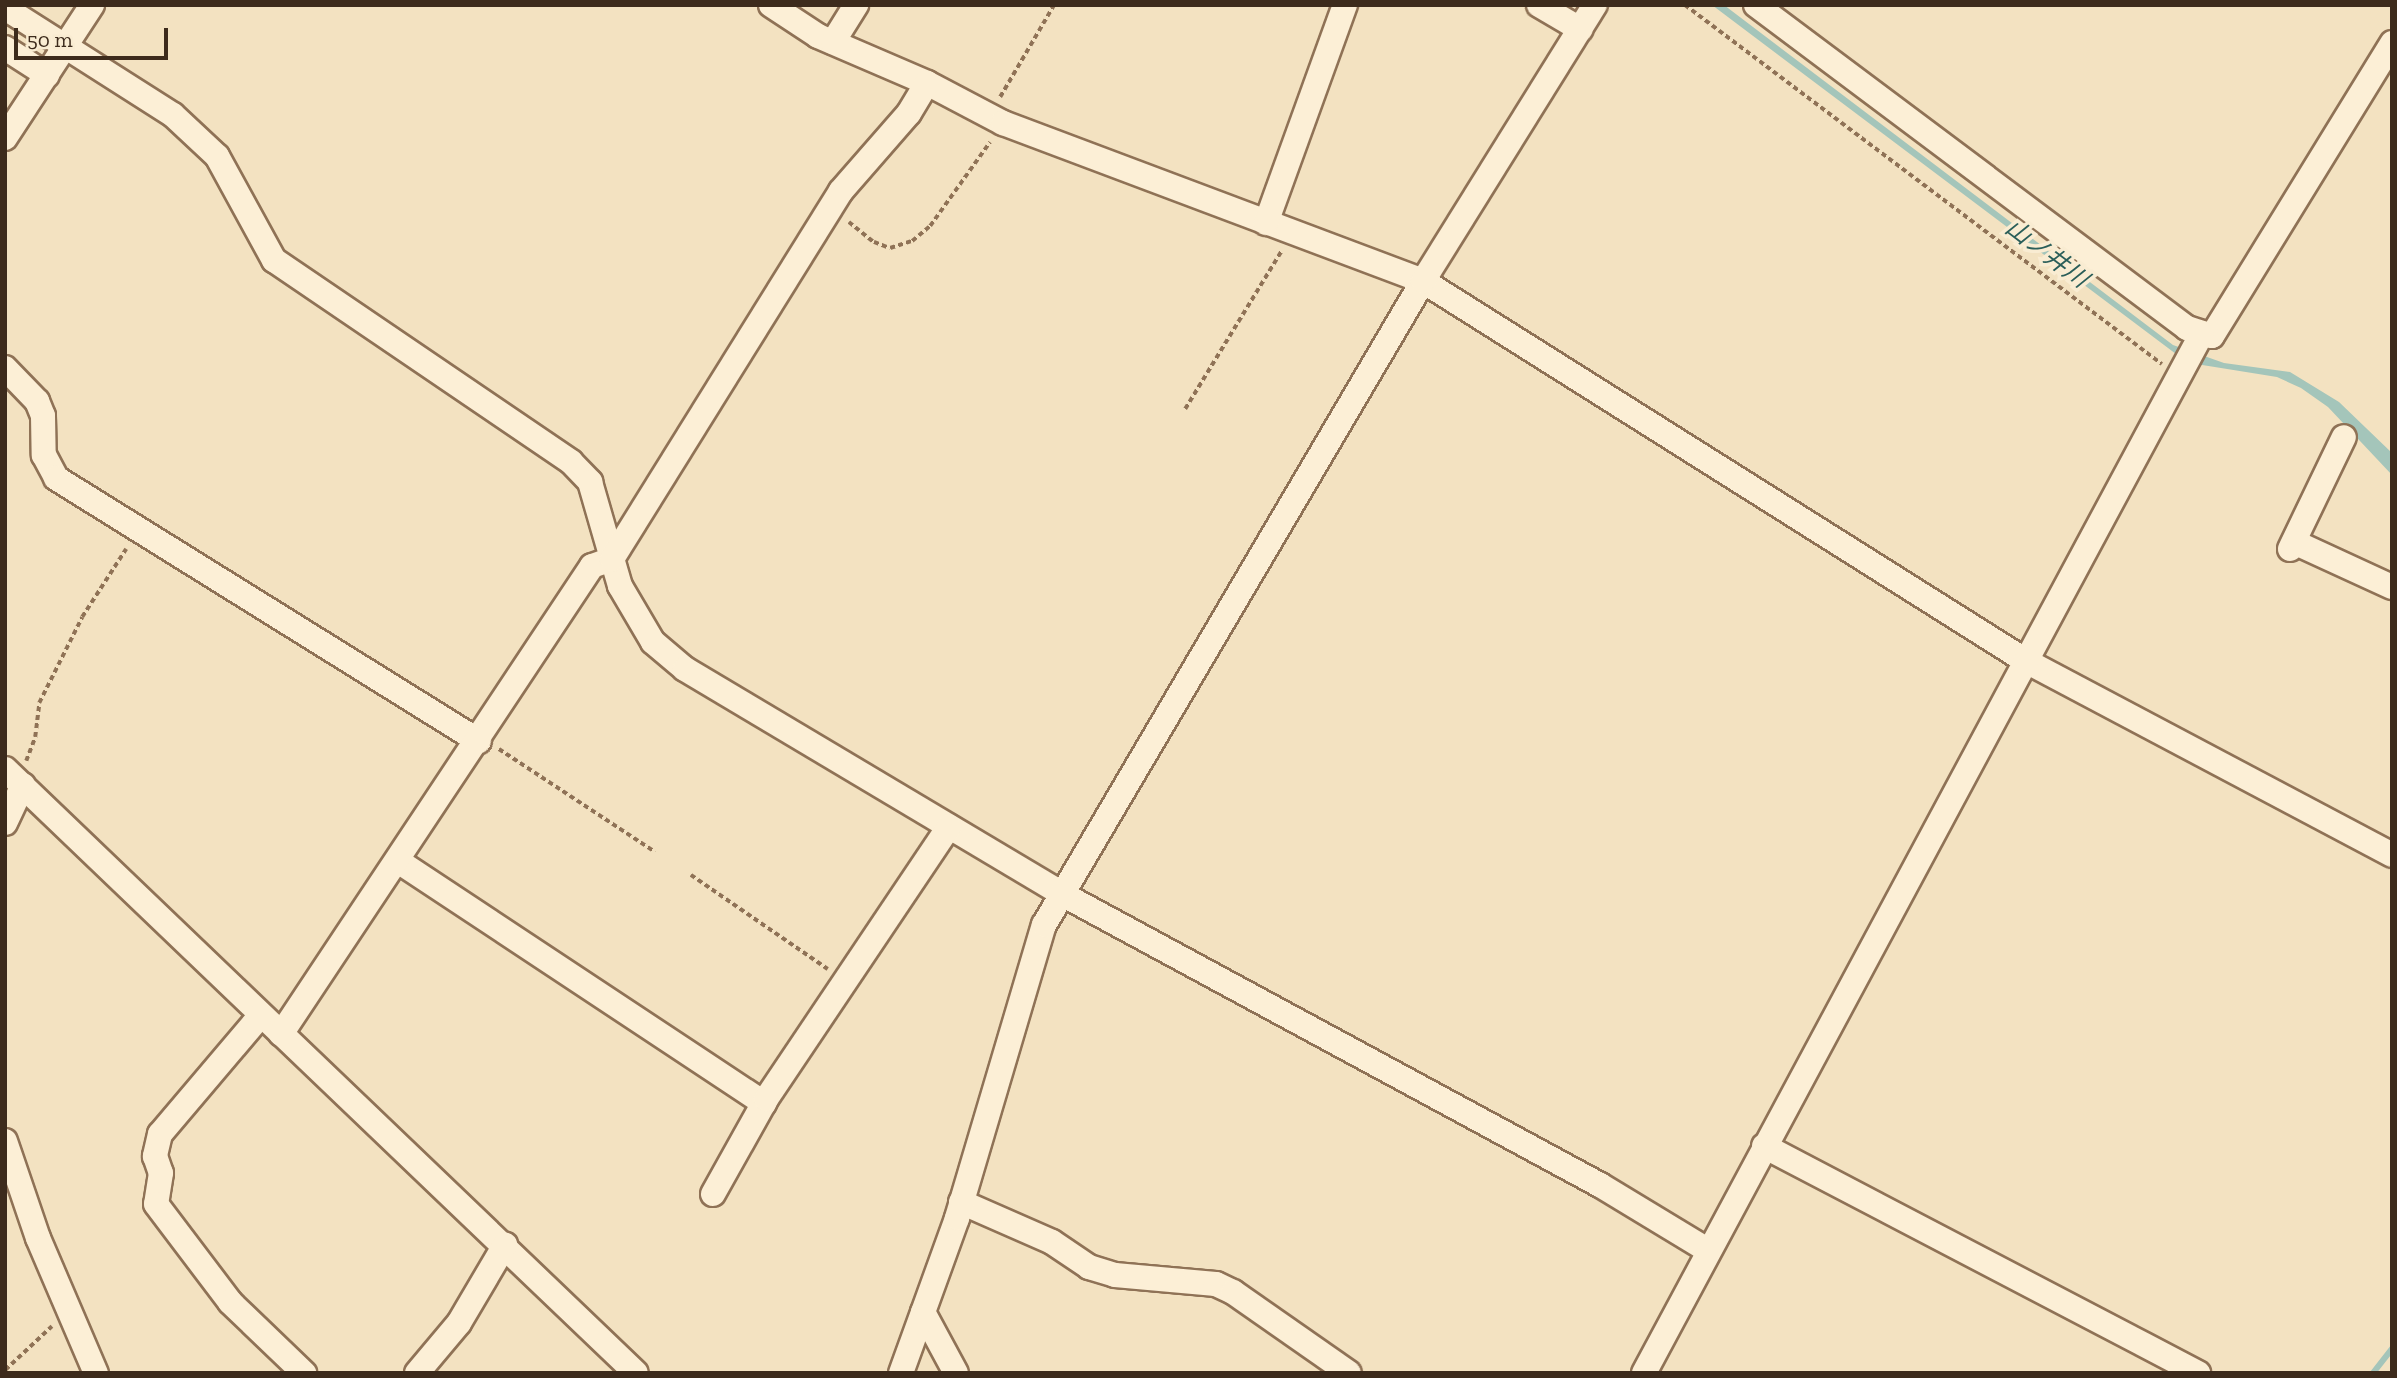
<!DOCTYPE html>
<meta charset="utf-8">
<style>
body{margin:0}
#map{position:relative;width:2397px;height:1378px;overflow:hidden;background:#f3e2c1;font-family:"Zilla Slab","Noto Sans JP",serif}
div>[style]{position:absolute}
[style*='--x']{left:calc(var(--x)*1px);top:calc(var(--y)*1px);width:calc(var(--w)*1px);rotate:calc(var(--a)*1deg)}
.water>*{inset:0;background:#a4c5ba}
.stream>*{height:6px;margin:-3px;padding:0 3px;transform-origin:3px;border-radius:3px;background:#a4c5ba}
.path>*{height:3.5px;margin-top:-1.75px;transform-origin:0;background:repeating-linear-gradient(90deg,#8f7256 0 5px,transparent 0 8.5px)}
.roads{filter:drop-shadow(2px 0 #8f7256) drop-shadow(-2px 0 #8f7256) drop-shadow(0 2px #8f7256) drop-shadow(0 -2px #8f7256)}
.minor>*{height:24px;margin:-12px;padding:0 12px;transform-origin:12px;border-radius:12px;background:#fcefd6}
span{translate:-50% -50%;white-space:nowrap;text-align:center;line-height:1.15;-webkit-text-stroke:7px #f9ecd2;paint-order:stroke}
.water-label{font-size:24px;color:#2a5e59;font-style:italic}
.frame{position:absolute;inset:0;border:7px solid #3d2b1c;pointer-events:none}
.scale{position:absolute;left:14px;top:28px;width:154px;height:32px;box-sizing:border-box;border:4px solid #3d2b1c;border-top:0;padding-left:9px;font-size:21px;line-height:24px;white-space:nowrap;color:#3d2b1c;-webkit-text-stroke:5px #f9ecd2;paint-order:stroke}
</style>
<div id="map">
<div class="water">
<i style="clip-path:polygon(1712px 5px,1724px 5px,2173px 345px,2224px 363px,2290px 372px,2339px 402px,2392px 453px,2392px 475px,2328px 407px,2301px 388px,2277px 377px,2196px 364px,2176px 354px)"></i>
</div>
<div class="stream">
<i style="--x:2373;--y:1373;--w:31;--a:-52"></i>
</div>
<div class="path">
<i style="--x:1685;--y:5;--w:597;--a:36.97"></i>
<i style="--x:1000;--y:97;--w:107;--a:-59.6"></i>
<i style="--x:849;--y:222;--w:32;--a:39"></i>
<i style="--x:874;--y:242;--w:17;--a:21"></i>
<i style="--x:890;--y:248;--w:23;--a:-18"></i>
<i style="--x:912;--y:241;--w:23;--a:-40"></i>
<i style="--x:930;--y:226;--w:103;--a:-54.5"></i>
<i style="--x:1185;--y:409;--w:186;--a:-58.6"></i>
<i style="--x:499;--y:749;--w:187;--a:33.4"></i>
<i style="--x:26;--y:761;--w:26;--a:-69"></i>
<i style="--x:35;--y:737;--w:34;--a:-83"></i>
<i style="--x:39;--y:703;--w:96;--a:-63.4"></i>
<i style="--x:82;--y:617;--w:81;--a:-57.1"></i>
<i style="--x:691;--y:875;--w:166;--a:34.5"></i>
<i style="--x:5;--y:1370;--w:64;--a:-43.1"></i>
</div>
<div class="roads">
<div class="minor">
<i style="--x:771;--y:5;--w:56;--a:33.4"></i>
<i style="--x:818;--y:36;--w:119;--a:23.3"></i>
<i style="--x:927;--y:83;--w:86;--a:27.8"></i>
<i style="--x:1003;--y:123;--w:449;--a:20.6"></i>
<i style="--x:1423;--y:281;--w:713;--a:32.22"></i>
<i style="--x:2026;--y:661;--w:414;--a:27.9"></i>
<i style="--x:1539;--y:5;--w:48;--a:30.3"></i>
<i style="--x:1756;--y:5;--w:539;--a:36.85"></i>
<i style="--x:2187;--y:328;--w:26;--a:18"></i>
<i style="--x:2212;--y:336;--w:344;--a:-58.4"></i>
<i style="--x:5;--y:8;--w:199;--a:32.5"></i>
<i style="--x:173;--y:115;--w:60;--a:43"></i>
<i style="--x:217;--y:156;--w:119;--a:61.3"></i>
<i style="--x:274;--y:260;--w:359;--a:34.2"></i>
<i style="--x:571;--y:462;--w:28;--a:46"></i>
<i style="--x:590;--y:482;--w:108;--a:73.9"></i>
<i style="--x:620;--y:586;--w:65;--a:59.5"></i>
<i style="--x:653;--y:642;--w:42;--a:40.2"></i>
<i style="--x:685;--y:669;--w:439;--a:30.8"></i>
<i style="--x:1062;--y:894;--w:612;--a:28.41"></i>
<i style="--x:1600;--y:1185;--w:127;--a:31.2"></i>
<i style="--x:833;--y:42;--w:44;--a:-58.1"></i>
<i style="--x:5;--y:48;--w:50;--a:32.7"></i>
<i style="--x:5;--y:138;--w:159;--a:-56.8"></i>
<i style="--x:1266;--y:223;--w:232;--a:-70.1"></i>
<i style="--x:5;--y:368;--w:46;--a:45.9"></i>
<i style="--x:37;--y:401;--w:16;--a:68"></i>
<i style="--x:43;--y:416;--w:39;--a:89"></i>
<i style="--x:44;--y:455;--w:26;--a:62"></i>
<i style="--x:56;--y:478;--w:498;--a:31.9"></i>
<i style="--x:2294;--y:542;--w:108;--a:24.7"></i>
<i style="--x:2290;--y:549;--w:124;--a:-64.3"></i>
<i style="--x:5;--y:769;--w:873;--a:43.75"></i>
<i style="--x:5;--y:823;--w:42;--a:-64.7"></i>
<i style="--x:398;--y:861;--w:439;--a:33.5"></i>
<i style="--x:261;--y:1015;--w:156;--a:130.3"></i>
<i style="--x:160;--y:1134;--w:23;--a:103"></i>
<i style="--x:155;--y:1156;--w:18;--a:71"></i>
<i style="--x:161;--y:1173;--w:31;--a:99"></i>
<i style="--x:156;--y:1204;--w:123;--a:52.9"></i>
<i style="--x:230;--y:1302;--w:103;--a:43.8"></i>
<i style="--x:281;--y:1034;--w:562;--a:-56.39"></i>
<i style="--x:592;--y:566;--w:21;--a:-19"></i>
<i style="--x:612;--y:559;--w:433;--a:-58.1"></i>
<i style="--x:841;--y:191;--w:103;--a:-48.9"></i>
<i style="--x:909;--y:113;--w:35;--a:-59"></i>
<i style="--x:5;--y:1141;--w:102;--a:71.2"></i>
<i style="--x:38;--y:1238;--w:147;--a:66.8"></i>
<i style="--x:1764;--y:1146;--w:490;--a:27.6"></i>
<i style="--x:713;--y:1194;--w:109;--a:-60.8"></i>
<i style="--x:766;--y:1099;--w:328;--a:-56.1"></i>
<i style="--x:961;--y:1202;--w:99;--a:23.7"></i>
<i style="--x:1052;--y:1242;--w:45;--a:34"></i>
<i style="--x:1089;--y:1267;--w:27;--a:17"></i>
<i style="--x:1115;--y:1275;--w:101;--a:5.1"></i>
<i style="--x:1216;--y:1284;--w:19;--a:25"></i>
<i style="--x:1233;--y:1292;--w:141;--a:34.9"></i>
<i style="--x:923;--y:1312;--w:69;--a:61.6"></i>
<i style="--x:417;--y:1373;--w:65;--a:-50"></i>
<i style="--x:459;--y:1323;--w:91;--a:-59.5"></i>
<i style="--x:901;--y:1373;--w:165;--a:-70.1"></i>
<i style="--x:957;--y:1218;--w:306;--a:-73.5"></i>
<i style="--x:1044;--y:925;--w:747;--a:-59.52"></i>
<i style="--x:1423;--y:281;--w:325;--a:-58.1"></i>
<i style="--x:1644;--y:1373;--w:1180;--a:-61.78"></i>
</div>
</div>
<div class="water-label">
<span style="left:2047px;top:253px;rotate:37deg">山ノ井川</span>
</div>
<div class="frame"></div>
<div class="scale">50 m</div>
</div>
